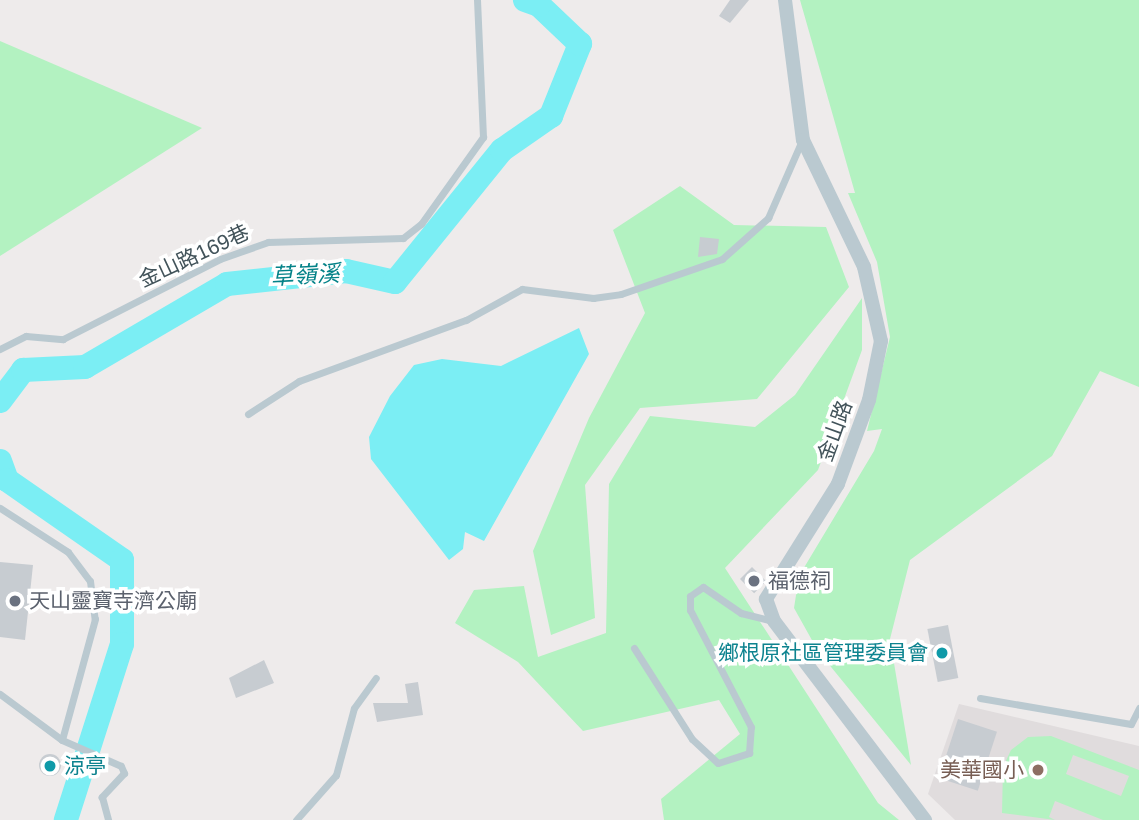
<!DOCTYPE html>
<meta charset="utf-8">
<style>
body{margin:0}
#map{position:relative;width:1139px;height:820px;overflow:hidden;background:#eeebeb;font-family:Arial,"Noto Sans TC",sans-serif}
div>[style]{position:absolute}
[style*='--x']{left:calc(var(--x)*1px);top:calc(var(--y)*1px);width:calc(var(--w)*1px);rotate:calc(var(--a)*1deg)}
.education>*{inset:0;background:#e0dcdd}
.green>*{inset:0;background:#b3f2c1}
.water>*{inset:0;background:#7beef4}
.river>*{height:24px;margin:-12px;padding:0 12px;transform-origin:12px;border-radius:12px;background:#7beef4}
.building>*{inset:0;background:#c7ccd1;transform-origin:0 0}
.round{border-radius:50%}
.service>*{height:7px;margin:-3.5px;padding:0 3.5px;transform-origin:3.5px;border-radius:3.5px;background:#bac9d0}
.minor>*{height:14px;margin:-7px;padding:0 7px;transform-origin:7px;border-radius:7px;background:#bac9d0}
.dots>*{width:19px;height:19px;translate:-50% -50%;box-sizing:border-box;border:4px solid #fff;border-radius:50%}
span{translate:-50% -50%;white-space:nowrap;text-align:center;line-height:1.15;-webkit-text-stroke:7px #fff;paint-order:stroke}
.street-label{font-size:21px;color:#42535a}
.worship-label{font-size:21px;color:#5b616d}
.left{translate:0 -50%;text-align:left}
.culture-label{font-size:21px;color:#0d838f}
.right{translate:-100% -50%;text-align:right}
.education-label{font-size:21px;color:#785e54}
.water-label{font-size:23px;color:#048288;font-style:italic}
</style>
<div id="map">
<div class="education">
<i style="clip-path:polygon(959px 704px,1139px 746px,1139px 820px,955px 820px,928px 794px)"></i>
</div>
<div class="green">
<i style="clip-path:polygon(800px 0,1139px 0,1139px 387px,1100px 371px,1052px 456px,910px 560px,890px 639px,911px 765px,818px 651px,794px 608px,799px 576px,874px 451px,882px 429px,867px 431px,890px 337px,877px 262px,848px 193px,855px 193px)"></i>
<i style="clip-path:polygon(0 41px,202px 128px,0 256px)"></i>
<i style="clip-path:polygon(680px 186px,734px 225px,826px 227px,849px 287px,757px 399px,640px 408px,585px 485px,595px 618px,551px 635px,533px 551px,589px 418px,645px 313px,613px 230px)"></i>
<i style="clip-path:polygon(862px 298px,862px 350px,818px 470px,725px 568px,878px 803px,899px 820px,664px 820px,661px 799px,740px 734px,719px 700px,583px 731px,518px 662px,455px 623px,474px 590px,524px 586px,538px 657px,606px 633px,609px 484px,650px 416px,755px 427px,795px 395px)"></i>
<i style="clip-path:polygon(evenodd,1051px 736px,1139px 770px,1139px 820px,1103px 820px,1055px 801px,1049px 817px,1055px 820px,1002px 813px,1003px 767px,1011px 750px,1028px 737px,1051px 736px,1073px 755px,1129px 776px,1121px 796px,1066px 774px,1073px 755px)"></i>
</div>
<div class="water">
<i style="clip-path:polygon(579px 328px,589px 354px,484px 541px,465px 532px,463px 549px,449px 560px,371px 459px,369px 437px,390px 396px,414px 365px,442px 359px,501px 366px)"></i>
</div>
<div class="river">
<i style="--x:0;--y:401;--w:39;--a:-53"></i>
<i style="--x:23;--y:370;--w:62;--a:-2.8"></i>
<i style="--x:85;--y:367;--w:164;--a:-30.3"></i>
<i style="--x:227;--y:284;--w:120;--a:-6.2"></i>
<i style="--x:346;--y:271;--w:50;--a:12.7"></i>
<i style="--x:395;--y:282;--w:170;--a:-51"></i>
<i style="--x:502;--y:150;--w:60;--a:-34.8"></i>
<i style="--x:551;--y:116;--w:78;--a:-68.1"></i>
<i style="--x:580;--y:44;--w:57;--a:-136.4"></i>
<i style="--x:539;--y:5;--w:15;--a:-160"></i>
<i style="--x:0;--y:461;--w:20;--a:70"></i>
<i style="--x:7;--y:480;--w:140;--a:34.8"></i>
<i style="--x:122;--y:560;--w:84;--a:90"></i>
<i style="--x:122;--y:644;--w:185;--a:107.7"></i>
</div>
<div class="building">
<i style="clip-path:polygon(730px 0,749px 0,730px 23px,719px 16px)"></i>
<i style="clip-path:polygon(700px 237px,719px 239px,717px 254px,698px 257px)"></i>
<i style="clip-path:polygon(0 562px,33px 565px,25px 640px,0 637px)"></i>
<i style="left:752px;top:567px;width:20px;height:17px;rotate:45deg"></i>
<i style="left:948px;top:625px;width:54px;height:21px;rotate:79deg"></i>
<i style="clip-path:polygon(264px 660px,274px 683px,236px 698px,229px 678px)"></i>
<i style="clip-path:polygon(418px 682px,423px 715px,377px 722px,373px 703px,408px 703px,405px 684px)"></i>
<i style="left:958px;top:719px;width:41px;height:62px;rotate:18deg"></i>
<i class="round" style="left:39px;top:754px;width:22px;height:22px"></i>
</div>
<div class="service">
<i style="--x:0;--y:349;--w:29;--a:-27"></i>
<i style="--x:26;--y:336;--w:37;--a:5"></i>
<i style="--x:63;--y:339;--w:176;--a:-27"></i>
<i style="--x:220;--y:259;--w:51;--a:-19.5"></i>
<i style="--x:268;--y:242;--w:135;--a:-1.7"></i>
<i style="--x:403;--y:238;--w:23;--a:-38"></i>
<i style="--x:421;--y:224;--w:107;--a:-54.5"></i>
<i style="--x:483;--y:137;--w:137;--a:-92.5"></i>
<i style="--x:248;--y:414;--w:61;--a:-32.9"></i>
<i style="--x:299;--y:381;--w:178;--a:-20.1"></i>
<i style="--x:466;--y:320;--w:64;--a:-29"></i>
<i style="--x:522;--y:289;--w:72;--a:7.2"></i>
<i style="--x:593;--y:298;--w:28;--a:-8"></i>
<i style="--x:621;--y:294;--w:107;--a:-19.1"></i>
<i style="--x:722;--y:259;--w:62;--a:-41.7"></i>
<i style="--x:768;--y:218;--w:85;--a:-66.4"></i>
<i style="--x:0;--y:508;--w:81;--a:32.9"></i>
<i style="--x:68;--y:552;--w:36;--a:53"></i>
<i style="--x:90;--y:581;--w:38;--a:83"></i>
<i style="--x:95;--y:619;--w:125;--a:105.3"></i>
<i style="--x:634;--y:648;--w:108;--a:57.5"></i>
<i style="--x:692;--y:739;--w:35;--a:43"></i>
<i style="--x:718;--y:763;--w:33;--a:-18"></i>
<i style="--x:749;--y:753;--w:26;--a:-86"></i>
<i style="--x:751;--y:727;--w:132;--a:-117.5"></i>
<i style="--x:690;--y:610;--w:14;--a:-90"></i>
<i style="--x:690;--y:596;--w:16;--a:-35"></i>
<i style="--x:703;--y:587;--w:46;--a:34.4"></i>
<i style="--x:741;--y:613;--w:33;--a:14"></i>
<i style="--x:0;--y:694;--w:77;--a:36.6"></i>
<i style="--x:62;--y:740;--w:64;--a:23.8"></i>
<i style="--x:121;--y:766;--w:8;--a:67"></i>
<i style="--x:124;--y:773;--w:33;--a:133"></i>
<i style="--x:102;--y:797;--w:24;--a:75"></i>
<i style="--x:980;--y:698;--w:153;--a:9.8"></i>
<i style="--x:1131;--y:724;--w:18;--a:-63"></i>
<i style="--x:296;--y:820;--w:60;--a:-48.4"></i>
<i style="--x:336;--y:775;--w:69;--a:-75"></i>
<i style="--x:354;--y:708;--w:37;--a:-54"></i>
</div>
<div class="minor">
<i style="--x:785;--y:0;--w:141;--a:82.7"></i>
<i style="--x:803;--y:140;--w:141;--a:64.3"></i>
<i style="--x:864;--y:267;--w:76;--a:77.1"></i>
<i style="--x:881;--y:341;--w:60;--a:101.5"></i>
<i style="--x:869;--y:400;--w:90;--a:110.3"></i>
<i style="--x:838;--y:484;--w:136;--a:122.1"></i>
<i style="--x:766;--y:599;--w:23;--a:70"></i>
<i style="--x:774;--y:621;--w:250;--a:52.8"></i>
</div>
<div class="dots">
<i style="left:754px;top:581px;background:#6b7280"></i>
<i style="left:15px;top:601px;background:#6b7280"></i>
<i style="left:942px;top:653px;background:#0f9aa8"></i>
<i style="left:50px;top:766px;background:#0f9aa8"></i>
<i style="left:1038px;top:770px;background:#8d6e63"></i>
</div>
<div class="street-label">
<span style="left:194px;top:256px;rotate:-25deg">金山路169巷</span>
<span style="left:835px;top:431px;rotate:-70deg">金山路</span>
</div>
<div class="worship-label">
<span class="left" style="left:768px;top:581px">福德祠</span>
<span class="left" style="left:29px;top:601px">天山靈寶寺濟公廟</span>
</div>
<div class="culture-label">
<span class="right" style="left:928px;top:653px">鄉根原社區管理委員會</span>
<span class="left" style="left:64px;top:766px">涼亭</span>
</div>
<div class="education-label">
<span class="right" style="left:1024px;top:770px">美華國小</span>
</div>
<div class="water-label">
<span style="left:305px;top:275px;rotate:-3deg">草嶺溪</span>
</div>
</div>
